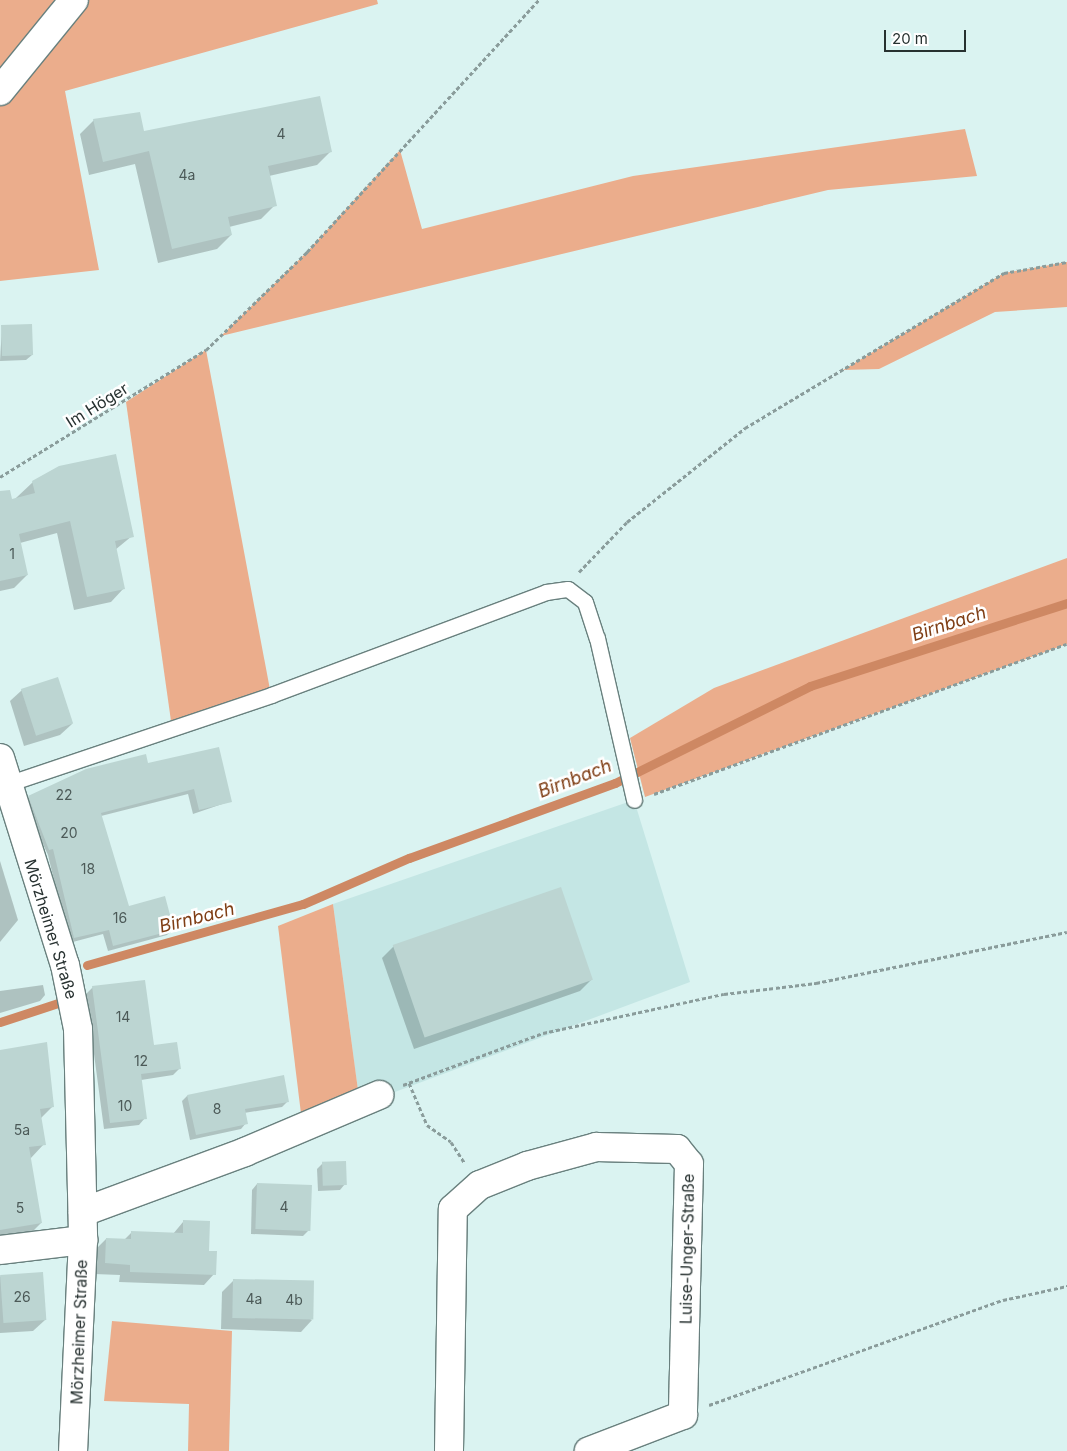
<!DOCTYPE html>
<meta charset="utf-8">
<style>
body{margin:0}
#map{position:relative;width:1067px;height:1451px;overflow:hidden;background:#daf3f1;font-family:Inter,sans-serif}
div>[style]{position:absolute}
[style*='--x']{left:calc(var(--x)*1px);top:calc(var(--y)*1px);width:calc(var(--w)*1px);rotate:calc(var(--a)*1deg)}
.built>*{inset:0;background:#c4e6e4}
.green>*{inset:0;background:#ebad8c}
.shadow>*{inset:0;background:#0003}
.stream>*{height:9px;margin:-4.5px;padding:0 4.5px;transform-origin:4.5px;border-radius:4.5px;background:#ce8863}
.building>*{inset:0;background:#bcd5d2;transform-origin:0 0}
.path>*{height:3px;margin-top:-1.5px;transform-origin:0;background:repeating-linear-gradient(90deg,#8a9c9b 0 4px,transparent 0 6.5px)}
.roads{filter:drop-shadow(1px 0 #69807e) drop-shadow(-1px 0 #69807e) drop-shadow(0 1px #69807e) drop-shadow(0 -1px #69807e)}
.lane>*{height:15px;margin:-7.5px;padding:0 7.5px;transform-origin:7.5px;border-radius:7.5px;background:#fff}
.street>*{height:28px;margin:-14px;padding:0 14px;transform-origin:14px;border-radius:14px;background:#fff}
.secondary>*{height:28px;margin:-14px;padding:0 14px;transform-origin:14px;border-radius:14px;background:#fff}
span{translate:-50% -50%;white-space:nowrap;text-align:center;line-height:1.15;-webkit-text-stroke:5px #fff;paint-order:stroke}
.number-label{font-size:14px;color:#4c5a58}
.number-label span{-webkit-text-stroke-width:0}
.street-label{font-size:16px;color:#273130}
.water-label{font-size:18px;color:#7f3e15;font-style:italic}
.scale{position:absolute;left:884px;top:30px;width:82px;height:22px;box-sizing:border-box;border:2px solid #273130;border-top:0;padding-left:6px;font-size:15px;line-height:18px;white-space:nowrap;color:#273130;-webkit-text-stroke:4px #fff;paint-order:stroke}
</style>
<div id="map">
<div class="built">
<i style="clip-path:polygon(634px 800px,690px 982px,360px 1105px,333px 904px)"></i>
</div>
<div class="green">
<i style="clip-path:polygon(0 0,377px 0,378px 4px,65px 91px,99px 270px,0 281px)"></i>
<i style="clip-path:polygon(965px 129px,977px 176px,828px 190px,221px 336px,307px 252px,400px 150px,422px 229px,633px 176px)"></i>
<i style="clip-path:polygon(1067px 262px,1067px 307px,995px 312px,879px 369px,843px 370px,1004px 273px)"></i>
<i style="clip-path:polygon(206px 350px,271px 695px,172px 728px,126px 402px)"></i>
<i style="clip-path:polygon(1067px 558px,1067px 644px,645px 797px,630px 738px,714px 688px)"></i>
<i style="clip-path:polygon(333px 904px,360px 1105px,303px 1130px,278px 926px)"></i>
<i style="clip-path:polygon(112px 1321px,232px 1331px,229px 1451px,188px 1451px,189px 1404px,104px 1401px)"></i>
</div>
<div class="shadow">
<i style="clip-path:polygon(94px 120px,144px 132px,331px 151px,317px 165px,269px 176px,275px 205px,261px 219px,229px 227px,231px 235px,217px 249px,158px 263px,135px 164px,89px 175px,80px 134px)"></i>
<i style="clip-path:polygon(2px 327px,32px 355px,26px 360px,0 361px)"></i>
<i style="clip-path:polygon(33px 482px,132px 536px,115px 550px,124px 588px,111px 602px,74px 610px,57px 533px,20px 543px,27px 575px,14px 588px,0 591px,0 513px)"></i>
<i style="clip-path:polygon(22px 690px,72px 724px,60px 735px,24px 746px,10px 701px)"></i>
<i style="clip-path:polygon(147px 765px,231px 801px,193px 814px,188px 794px,101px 816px,128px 907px,172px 930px,167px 935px,108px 951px,103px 934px,69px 943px,48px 855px,24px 803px,29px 797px)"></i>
<i style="clip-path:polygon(0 861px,18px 920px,0 942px)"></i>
<i style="clip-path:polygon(394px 946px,592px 979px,580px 991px,414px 1049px,382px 958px)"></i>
<i style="clip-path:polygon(43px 985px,45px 995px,40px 1001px,0 1013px,0 991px)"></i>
<i style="clip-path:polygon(93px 987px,179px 1069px,173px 1075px,141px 1080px,145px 1118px,139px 1125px,104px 1129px,86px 994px)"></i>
<i style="clip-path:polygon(0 1051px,53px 1106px,40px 1119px,44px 1144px,30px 1159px,41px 1223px,27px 1237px,0 1241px)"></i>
<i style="clip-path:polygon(187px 1096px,287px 1102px,282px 1107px,244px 1113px,246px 1123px,241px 1129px,190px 1140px,182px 1101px)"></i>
<i style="clip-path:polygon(323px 1163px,345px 1184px,340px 1190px,318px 1191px,317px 1169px)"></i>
<i style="clip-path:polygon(257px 1184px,309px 1230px,303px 1236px,251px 1234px,252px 1190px)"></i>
<i style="clip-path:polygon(183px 1222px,208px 1252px,214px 1274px,204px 1285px,119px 1282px,120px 1275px,94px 1274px,95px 1250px,106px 1239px,124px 1240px,131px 1233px,173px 1234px)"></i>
<i style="clip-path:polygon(0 1276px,45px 1320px,33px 1331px,0 1333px)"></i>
<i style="clip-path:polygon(234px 1280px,312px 1320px,301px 1332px,221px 1329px,222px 1292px)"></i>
</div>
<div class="stream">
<i style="--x:87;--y:965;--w:224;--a:-15.8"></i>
<i style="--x:303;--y:904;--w:116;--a:-23.5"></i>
<i style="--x:409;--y:858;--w:219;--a:-20"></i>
<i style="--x:615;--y:783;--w:218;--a:-26.4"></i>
<i style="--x:810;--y:686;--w:270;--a:-17.9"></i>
<i style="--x:0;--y:1022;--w:61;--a:-18.1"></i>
</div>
<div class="building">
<i style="clip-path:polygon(320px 96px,332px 152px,268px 166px,277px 206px,228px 217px,232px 235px,172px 249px,149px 151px,103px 162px,93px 119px,140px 112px,144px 131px)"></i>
<i style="left:32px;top:324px;width:31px;height:31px;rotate:88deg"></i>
<i style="clip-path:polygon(116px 454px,134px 537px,115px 541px,125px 589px,87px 597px,70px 521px,19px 534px,28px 575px,0 581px,0 491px,10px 490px,12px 499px,35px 493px,32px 481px,59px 466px)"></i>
<i style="left:58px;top:677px;width:49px;height:39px;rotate:72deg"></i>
<i style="clip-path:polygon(219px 747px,232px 802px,199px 810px,194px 789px,101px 813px,129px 906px,165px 896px,174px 930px,113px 946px,109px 930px,74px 938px,53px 849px,49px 850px,28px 796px,86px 769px,146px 754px,148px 763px)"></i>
<i style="left:561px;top:887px;width:98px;height:178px;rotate:71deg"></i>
<i style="clip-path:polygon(145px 980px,154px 1045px,177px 1042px,181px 1069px,141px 1074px,147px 1119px,110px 1123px,92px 986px)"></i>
<i style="clip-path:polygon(47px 1042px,54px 1107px,40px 1109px,46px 1145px,29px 1147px,42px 1223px,0 1230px,0 1050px)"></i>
<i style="clip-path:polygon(284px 1075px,289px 1102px,245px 1109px,248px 1124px,196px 1135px,187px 1095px)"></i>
<i style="left:346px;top:1161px;width:24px;height:24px;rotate:88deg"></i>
<i style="left:257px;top:1183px;width:55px;height:46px;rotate:2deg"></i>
<i style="clip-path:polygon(183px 1220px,210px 1221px,209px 1251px,217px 1251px,216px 1275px,130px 1272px,130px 1265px,105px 1263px,106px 1238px,131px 1239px,131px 1231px,183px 1233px)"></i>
<i style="left:43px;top:1272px;width:48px;height:43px;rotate:86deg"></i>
<i style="left:233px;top:1279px;width:81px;height:39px;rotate:1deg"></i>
</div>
<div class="path">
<i style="--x:0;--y:477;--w:242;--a:-31.7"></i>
<i style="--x:206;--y:350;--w:141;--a:-44.1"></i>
<i style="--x:307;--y:252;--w:343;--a:-47.4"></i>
<i style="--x:579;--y:572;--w:69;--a:-46.2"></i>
<i style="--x:627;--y:522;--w:151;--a:-38.5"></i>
<i style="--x:745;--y:428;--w:302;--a:-30.9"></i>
<i style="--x:1004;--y:273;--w:64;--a:-9.9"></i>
<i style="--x:654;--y:794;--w:439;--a:-20"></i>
<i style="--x:409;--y:1083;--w:46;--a:66.8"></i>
<i style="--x:427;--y:1125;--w:29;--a:35"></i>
<i style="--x:451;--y:1142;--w:24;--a:57"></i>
<i style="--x:403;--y:1085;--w:149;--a:-20.4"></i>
<i style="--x:543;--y:1033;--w:185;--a:-12.2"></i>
<i style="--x:724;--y:994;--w:93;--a:-6.8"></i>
<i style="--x:816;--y:983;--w:256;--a:-11.5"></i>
<i style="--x:709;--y:1405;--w:312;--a:-19.7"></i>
<i style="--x:1003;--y:1300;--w:66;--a:-12.3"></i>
</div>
<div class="roads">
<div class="lane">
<i style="--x:7;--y:784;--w:279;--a:-18.6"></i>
<i style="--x:271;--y:695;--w:294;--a:-20.5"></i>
<i style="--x:546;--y:592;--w:22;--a:-8"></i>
<i style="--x:568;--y:589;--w:21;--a:37"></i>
<i style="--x:585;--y:602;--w:38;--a:72"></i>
<i style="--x:597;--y:638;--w:166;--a:77.1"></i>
</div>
<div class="street">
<i style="--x:83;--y:1212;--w:173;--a:-20.3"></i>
<i style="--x:245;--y:1152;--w:146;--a:-23"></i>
<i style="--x:0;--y:1250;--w:84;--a:-6.9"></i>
<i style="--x:449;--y:1451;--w:242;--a:-89.1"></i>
<i style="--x:453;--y:1209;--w:36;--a:-42"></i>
<i style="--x:480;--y:1185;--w:51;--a:-22"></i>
<i style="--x:527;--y:1166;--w:72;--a:-15.4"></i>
<i style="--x:596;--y:1147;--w:81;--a:1.4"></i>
<i style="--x:677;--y:1149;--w:19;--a:51"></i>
<i style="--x:689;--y:1164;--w:251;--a:91.4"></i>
<i style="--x:683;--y:1415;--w:101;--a:159"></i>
</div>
<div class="secondary">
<i style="--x:0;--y:91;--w:117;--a:-50.9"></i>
<i style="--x:0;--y:758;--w:217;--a:72.6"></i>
<i style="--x:65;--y:965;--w:65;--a:78.5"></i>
<i style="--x:78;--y:1029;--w:211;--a:88.6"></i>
<i style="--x:83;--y:1240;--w:211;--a:92.7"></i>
</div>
</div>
<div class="number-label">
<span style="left:281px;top:134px">4</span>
<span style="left:187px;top:175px">4a</span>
<span style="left:12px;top:554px">1</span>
<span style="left:64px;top:795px">22</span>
<span style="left:69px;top:833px">20</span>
<span style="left:88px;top:869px">18</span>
<span style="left:120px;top:918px">16</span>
<span style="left:123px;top:1017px">14</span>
<span style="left:141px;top:1061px">12</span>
<span style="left:125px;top:1106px">10</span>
<span style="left:217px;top:1109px">8</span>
<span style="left:22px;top:1130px">5a</span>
<span style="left:284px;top:1207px">4</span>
<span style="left:20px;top:1208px">5</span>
<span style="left:22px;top:1297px">26</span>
<span style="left:254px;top:1299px">4a</span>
<span style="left:294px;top:1300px">4b</span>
</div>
<div class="street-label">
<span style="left:97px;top:405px;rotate:-32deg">Im Höger</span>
<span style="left:51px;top:929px;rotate:73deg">Mörzheimer Straße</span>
<span style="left:687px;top:1249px;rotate:-89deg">Luise-Unger-Straße</span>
<span style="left:79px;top:1332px;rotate:-88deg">Mörzheimer Straße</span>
</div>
<div class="water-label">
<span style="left:949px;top:624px;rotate:-18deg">Birnbach</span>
<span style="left:575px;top:779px;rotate:-21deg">Birnbach</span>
<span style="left:197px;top:918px;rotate:-14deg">Birnbach</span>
</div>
<div class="scale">20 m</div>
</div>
